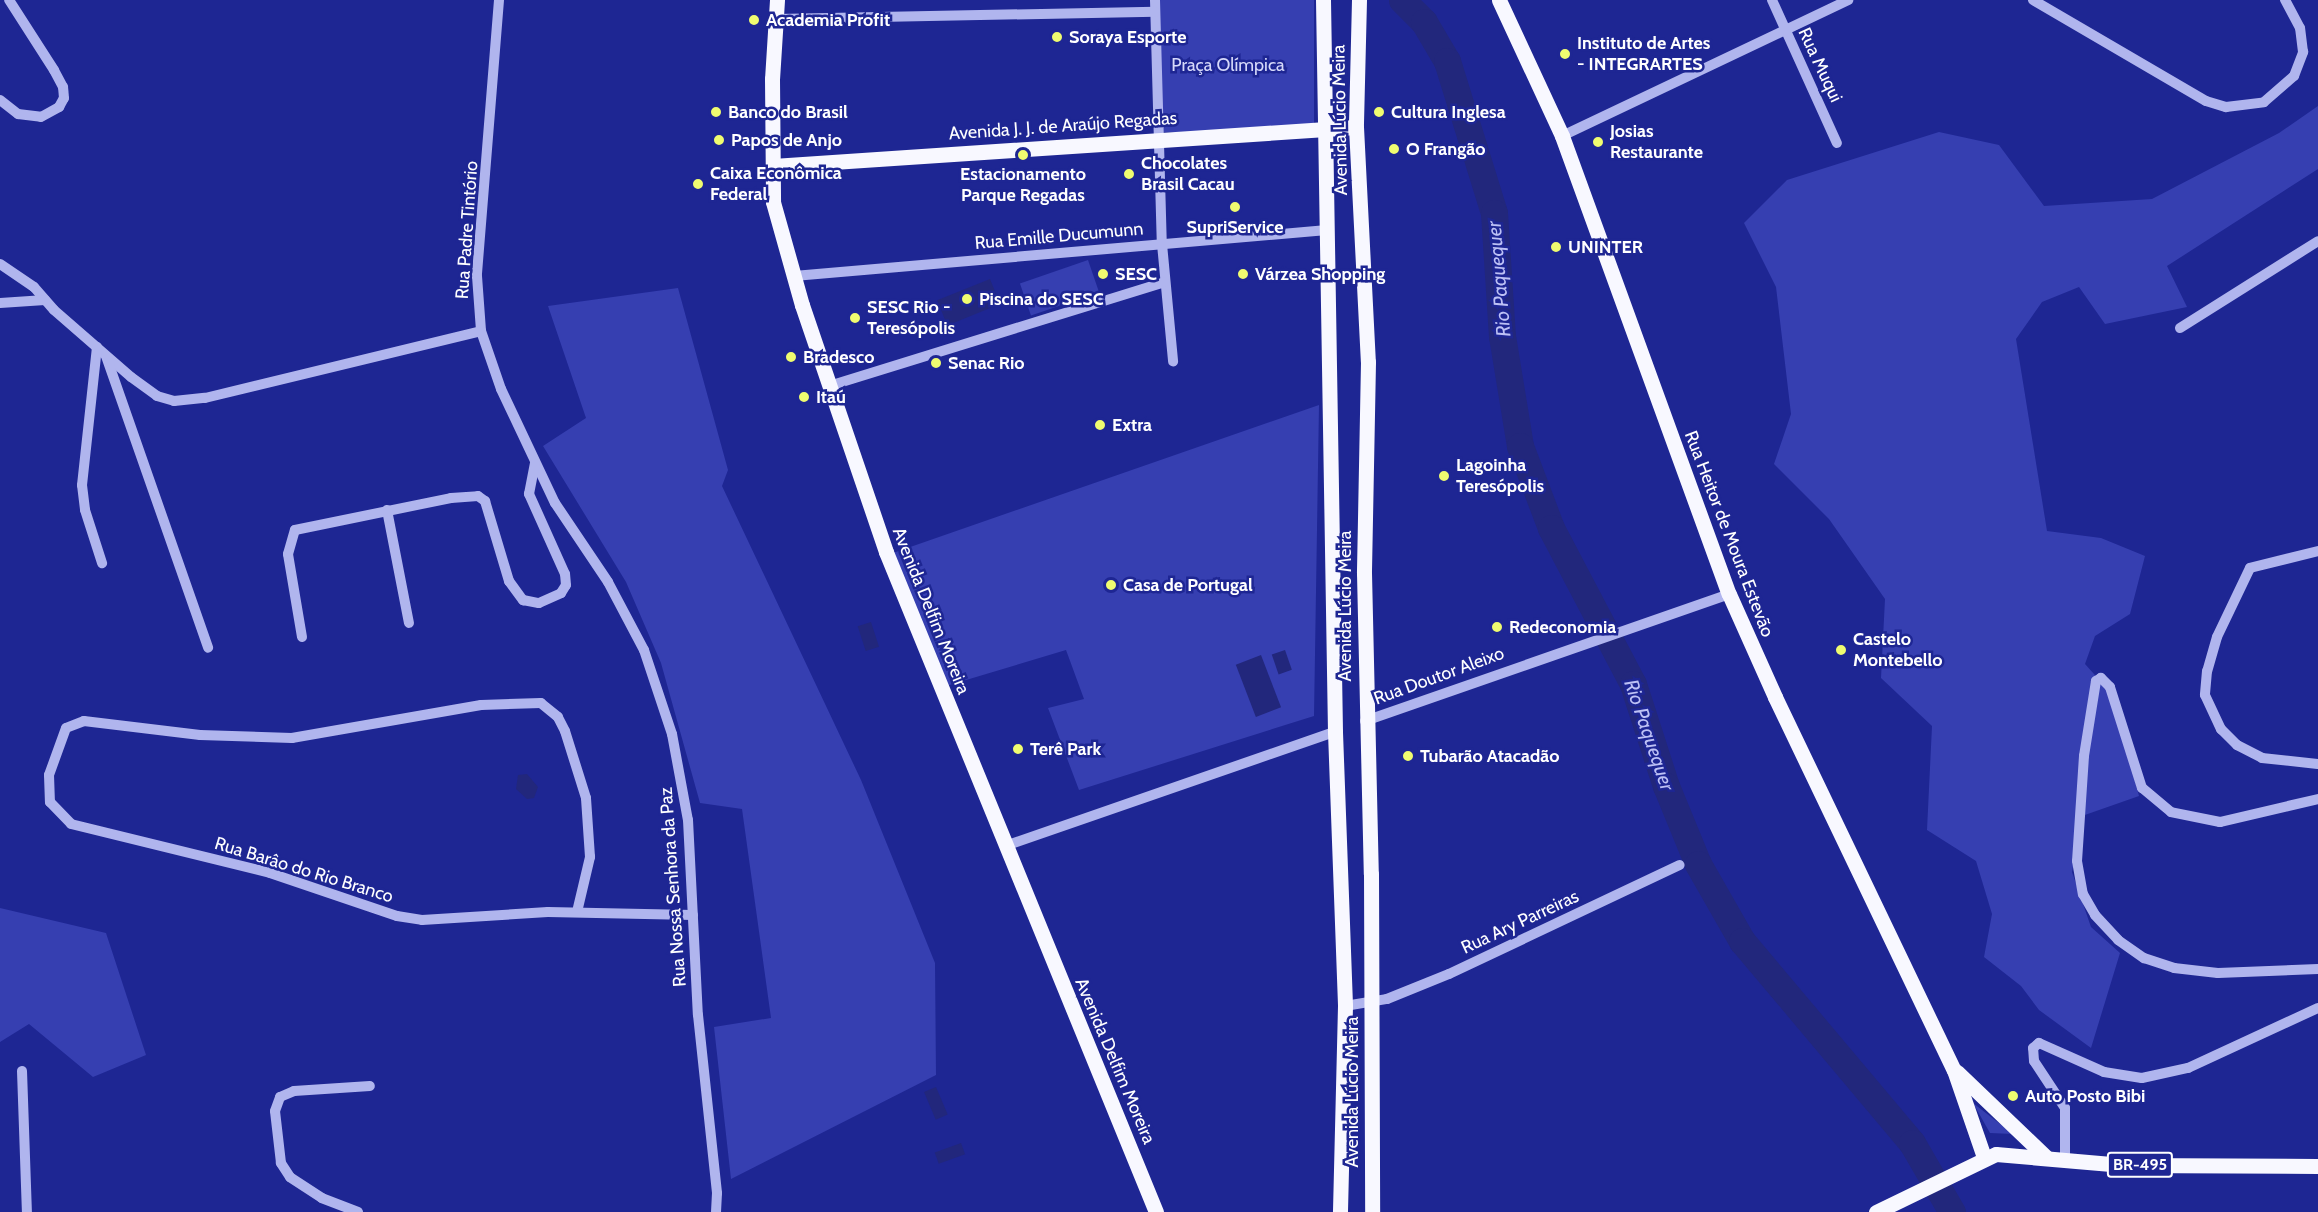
<!DOCTYPE html>
<meta charset="utf-8">
<style>
body{margin:0}
#map{position:relative;width:2318px;height:1212px;overflow:hidden;background:#1e2693;font-family:Cabin,sans-serif}
div>[style]{position:absolute}
[style*='--x']{left:calc(var(--x)*1px);top:calc(var(--y)*1px);width:calc(var(--w)*1px);rotate:calc(var(--a)*1deg)}
.green>*{inset:0;background:#363fb1;transform-origin:0 0}
.water>*{inset:0;background:#22277c;transform-origin:0 0}
.river>*{height:27px;margin:-13.5px;padding:0 13.5px;transform-origin:13.5px;border-radius:13.5px;background:#22277c}
.minor>*{height:10px;margin:-5px;padding:0 5px;transform-origin:5px;border-radius:5px;background:#b0b5ee}
.major>*{height:15px;margin:-7.5px;padding:0 7.5px;transform-origin:7.5px;border-radius:7.5px;background:#f8f8ff}
.dots>*{width:16px;height:16px;translate:-50% -50%;box-sizing:border-box;border:3px solid #1e2693;border-radius:50%}
span{translate:-50% -50%;white-space:nowrap;text-align:center;line-height:1.15;-webkit-text-stroke:5px #1e2693;paint-order:stroke}
.shield-label span{padding:2px 4px;background:#1e2693;border:2px solid;border-radius:4px;-webkit-text-stroke-width:0}
.shield-label{font-size:16px;color:#fff;font-weight:700}
.poi-label{font-size:18px;color:#fff;font-weight:700}
.left{translate:0 -50%;text-align:left}
.park-label{font-size:18px;color:#d6d9fa}
.street-label{font-size:18px;color:#fff}
.water-label{font-size:20px;color:#bdc1f5;font-style:italic}
</style>
<div id="map">
<div class="green">
<i style="left:1160px;top:0;width:154px;height:132px"></i>
<i style="clip-path:polygon(2318px 106px,2318px 169px,2167px 266px,2187px 307px,2105px 324px,2079px 287px,2042px 302px,2016px 339px,2047px 531px,2101px 538px,2145px 556px,2130px 614px,2095px 636px,2085px 664px,2112px 694px,2139px 796px,2082px 816px,2072px 872px,2091px 927px,2120px 953px,2091px 1048px,2039px 1010px,2021px 986px,1984px 957px,1992px 914px,1976px 861px,1927px 830px,1932px 726px,1881px 678px,1885px 599px,1829px 519px,1774px 464px,1791px 414px,1776px 287px,1744px 223px,1787px 180px,1939px 132px,1999px 145px,2044px 206px,2152px 199px,2279px 133px)"></i>
<i style="left:1088px;top:260px;width:34px;height:72px;rotate:71deg"></i>
<i style="clip-path:polygon(678px 288px,728px 470px,722px 486px,861px 780px,935px 963px,936px 1075px,731px 1179px,714px 1027px,771px 1018px,742px 809px,700px 803px,661px 663px,626px 582px,543px 446px,586px 418px,548px 306px)"></i>
<i style="clip-path:polygon(1319px 405px,1314px 716px,1079px 790px,1048px 708px,1084px 699px,1066px 650px,946px 686px,893px 553px)"></i>
<i style="clip-path:polygon(0 908px,106px 933px,146px 1055px,93px 1077px,29px 1024px,0 1042px)"></i>
<i style="clip-path:polygon(1973px 1103px,2013px 1134px,1990px 1133px)"></i>
</div>
<div class="water">
<i style="left:990px;top:279px;width:27px;height:57px;rotate:68deg"></i>
<i style="left:871px;top:622px;width:26px;height:14px;rotate:72deg"></i>
<i style="left:1285px;top:650px;width:21px;height:14px;rotate:71deg"></i>
<i style="left:1261px;top:655px;width:56px;height:27px;rotate:69deg"></i>
<i style="clip-path:polygon(527px 774px,538px 787px,534px 798px,527px 799px,516px 789px,518px 775px)"></i>
<i style="left:936px;top:1087px;width:30px;height:13px;rotate:67deg"></i>
<i style="left:961px;top:1143px;width:12px;height:28px;rotate:70deg"></i>
</div>
<div class="river">
<i style="--x:1402;--y:0;--w:31;--a:45"></i>
<i style="--x:1424;--y:22;--w:45;--a:59.5"></i>
<i style="--x:1447;--y:61;--w:159;--a:72.8"></i>
<i style="--x:1494;--y:213;--w:123;--a:86.3"></i>
<i style="--x:1502;--y:336;--w:111;--a:80.7"></i>
<i style="--x:1520;--y:446;--w:88;--a:69.3"></i>
<i style="--x:1551;--y:528;--w:176;--a:62.3"></i>
<i style="--x:1633;--y:684;--w:107;--a:72.1"></i>
<i style="--x:1666;--y:786;--w:84;--a:67.7"></i>
<i style="--x:1698;--y:864;--w:89;--a:60.3"></i>
<i style="--x:1742;--y:941;--w:264;--a:49.9"></i>
<i style="--x:1912;--y:1143;--w:80;--a:59.9"></i>
</div>
<div class="minor">
<i style="--x:499;--y:0;--w:277;--a:94.6"></i>
<i style="--x:477;--y:276;--w:55;--a:85.8"></i>
<i style="--x:481;--y:331;--w:61;--a:71"></i>
<i style="--x:501;--y:389;--w:126;--a:64.7"></i>
<i style="--x:555;--y:503;--w:95;--a:56.1"></i>
<i style="--x:608;--y:582;--w:77;--a:62.1"></i>
<i style="--x:644;--y:650;--w:89;--a:71.6"></i>
<i style="--x:672;--y:734;--w:87;--a:79.5"></i>
<i style="--x:688;--y:820;--w:195;--a:87.1"></i>
<i style="--x:698;--y:1015;--w:179;--a:83.9"></i>
<i style="--x:717;--y:1193;--w:19;--a:93"></i>
<i style="--x:1155;--y:0;--w:244;--a:88.4"></i>
<i style="--x:1162;--y:244;--w:118;--a:84.6"></i>
<i style="--x:1772;--y:0;--w:157;--a:65.6"></i>
<i style="--x:2033;--y:0;--w:200;--a:30.3"></i>
<i style="--x:2206;--y:101;--w:21;--a:17"></i>
<i style="--x:2226;--y:107;--w:38;--a:-7"></i>
<i style="--x:2264;--y:102;--w:40;--a:-41"></i>
<i style="--x:2294;--y:76;--w:26;--a:-69"></i>
<i style="--x:2303;--y:52;--w:24;--a:-97"></i>
<i style="--x:2300;--y:28;--w:32;--a:-118"></i>
<i style="--x:777;--y:19;--w:378;--a:-1.1"></i>
<i style="--x:0;--y:100;--w:23;--a:38"></i>
<i style="--x:18;--y:114;--w:23;--a:7"></i>
<i style="--x:41;--y:117;--w:21;--a:-29"></i>
<i style="--x:59;--y:107;--w:10;--a:-61"></i>
<i style="--x:64;--y:98;--w:11;--a:-95"></i>
<i style="--x:63;--y:87;--w:19;--a:-118"></i>
<i style="--x:54;--y:70;--w:83;--a:-122.7"></i>
<i style="--x:1562;--y:136;--w:317;--a:-25.4"></i>
<i style="--x:0;--y:264;--w:41;--a:34.1"></i>
<i style="--x:34;--y:287;--w:30;--a:49"></i>
<i style="--x:54;--y:310;--w:102;--a:41"></i>
<i style="--x:131;--y:377;--w:32;--a:36"></i>
<i style="--x:157;--y:396;--w:18;--a:16"></i>
<i style="--x:174;--y:401;--w:31;--a:-6"></i>
<i style="--x:205;--y:398;--w:284;--a:-13.6"></i>
<i style="--x:794;--y:276;--w:535;--a:-4.93"></i>
<i style="--x:0;--y:303;--w:45;--a:-3.8"></i>
<i style="--x:2180;--y:328;--w:163;--a:-32.2"></i>
<i style="--x:97;--y:347;--w:139;--a:96.2"></i>
<i style="--x:82;--y:485;--w:25;--a:83"></i>
<i style="--x:85;--y:510;--w:56;--a:72.2"></i>
<i style="--x:106;--y:356;--w:309;--a:70.7"></i>
<i style="--x:829;--y:386;--w:351;--a:-17.2"></i>
<i style="--x:387;--y:510;--w:115;--a:79"></i>
<i style="--x:2318;--y:551;--w:70;--a:166"></i>
<i style="--x:2250;--y:568;--w:76;--a:115.6"></i>
<i style="--x:2217;--y:637;--w:35;--a:106"></i>
<i style="--x:2207;--y:671;--w:24;--a:95"></i>
<i style="--x:2205;--y:695;--w:38;--a:65"></i>
<i style="--x:2221;--y:729;--w:23;--a:45"></i>
<i style="--x:2237;--y:745;--w:28;--a:27"></i>
<i style="--x:2262;--y:758;--w:56;--a:6.1"></i>
<i style="--x:302;--y:637;--w:84;--a:-99.6"></i>
<i style="--x:288;--y:554;--w:25;--a:-74"></i>
<i style="--x:295;--y:530;--w:159;--a:-11.6"></i>
<i style="--x:451;--y:498;--w:27;--a:-4"></i>
<i style="--x:478;--y:496;--w:9;--a:36"></i>
<i style="--x:485;--y:501;--w:84;--a:73.3"></i>
<i style="--x:509;--y:581;--w:24;--a:54"></i>
<i style="--x:523;--y:600;--w:16;--a:11"></i>
<i style="--x:539;--y:603;--w:24;--a:-24"></i>
<i style="--x:561;--y:593;--w:9;--a:-58"></i>
<i style="--x:566;--y:585;--w:11;--a:-95"></i>
<i style="--x:565;--y:574;--w:88;--a:-114.2"></i>
<i style="--x:529;--y:494;--w:31;--a:-79"></i>
<i style="--x:1365;--y:721;--w:386;--a:-19.2"></i>
<i style="--x:2318;--y:799;--w:101;--a:166.8"></i>
<i style="--x:2220;--y:822;--w:50;--a:-168.5"></i>
<i style="--x:2171;--y:812;--w:38;--a:-140"></i>
<i style="--x:2142;--y:788;--w:106;--a:-107.6"></i>
<i style="--x:2110;--y:687;--w:13;--a:-135"></i>
<i style="--x:2101;--y:678;--w:6;--a:149"></i>
<i style="--x:2096;--y:681;--w:76;--a:99.1"></i>
<i style="--x:2084;--y:756;--w:105;--a:93.8"></i>
<i style="--x:2077;--y:861;--w:34;--a:80"></i>
<i style="--x:2083;--y:894;--w:24;--a:60"></i>
<i style="--x:2095;--y:915;--w:34;--a:47"></i>
<i style="--x:2118;--y:940;--w:32;--a:35"></i>
<i style="--x:2144;--y:958;--w:32;--a:18"></i>
<i style="--x:2174;--y:968;--w:44;--a:6.5"></i>
<i style="--x:2218;--y:973;--w:100;--a:-2.3"></i>
<i style="--x:1005;--y:846;--w:349;--a:-19.1"></i>
<i style="--x:577;--y:912;--w:57;--a:-76.7"></i>
<i style="--x:590;--y:857;--w:59;--a:-93.9"></i>
<i style="--x:586;--y:798;--w:70;--a:-107.4"></i>
<i style="--x:565;--y:731;--w:16;--a:-117"></i>
<i style="--x:558;--y:717;--w:22;--a:-141"></i>
<i style="--x:541;--y:703;--w:60;--a:178.1"></i>
<i style="--x:481;--y:705;--w:192;--a:170.1"></i>
<i style="--x:292;--y:738;--w:92;--a:-178.1"></i>
<i style="--x:200;--y:735;--w:117;--a:-173.1"></i>
<i style="--x:84;--y:721;--w:19;--a:159"></i>
<i style="--x:66;--y:728;--w:50;--a:109.9"></i>
<i style="--x:49;--y:775;--w:27;--a:88"></i>
<i style="--x:50;--y:802;--w:30;--a:46"></i>
<i style="--x:71;--y:824;--w:205;--a:13.8"></i>
<i style="--x:270;--y:873;--w:134;--a:18.7"></i>
<i style="--x:397;--y:916;--w:25;--a:9"></i>
<i style="--x:422;--y:920;--w:126;--a:-3.6"></i>
<i style="--x:548;--y:912;--w:145;--a:1.2"></i>
<i style="--x:1345;--y:1006;--w:43;--a:-9.5"></i>
<i style="--x:1387;--y:999;--w:67;--a:-22"></i>
<i style="--x:1449;--y:974;--w:255;--a:-25.3"></i>
<i style="--x:22;--y:1071;--w:141;--a:88"></i>
<i style="--x:2065;--y:1160;--w:52;--a:-90"></i>
<i style="--x:2065;--y:1108;--w:56;--a:-123.4"></i>
<i style="--x:2034;--y:1061;--w:13;--a:-94"></i>
<i style="--x:2033;--y:1048;--w:8;--a:-40"></i>
<i style="--x:2039;--y:1043;--w:71;--a:24"></i>
<i style="--x:2104;--y:1072;--w:38;--a:9"></i>
<i style="--x:2142;--y:1078;--w:47;--a:-12.3"></i>
<i style="--x:2188;--y:1068;--w:143;--a:-24.8"></i>
<i style="--x:358;--y:1212;--w:39;--a:-159"></i>
<i style="--x:322;--y:1198;--w:38;--a:-147"></i>
<i style="--x:290;--y:1177;--w:17;--a:-123"></i>
<i style="--x:281;--y:1163;--w:52;--a:-96.6"></i>
<i style="--x:275;--y:1111;--w:15;--a:-70"></i>
<i style="--x:280;--y:1097;--w:15;--a:-23"></i>
<i style="--x:294;--y:1091;--w:76;--a:-3.8"></i>
</div>
<div class="major">
<i style="--x:777;--y:0;--w:79;--a:93.6"></i>
<i style="--x:772;--y:79;--w:123;--a:89.5"></i>
<i style="--x:773;--y:202;--w:107;--a:74.3"></i>
<i style="--x:802;--y:305;--w:261;--a:71.2"></i>
<i style="--x:886;--y:552;--w:713;--a:67.75"></i>
<i style="--x:1323;--y:0;--w:732;--a:89.06"></i>
<i style="--x:1335;--y:732;--w:274;--a:87.9"></i>
<i style="--x:1345;--y:1006;--w:206;--a:91.4"></i>
<i style="--x:1359;--y:0;--w:127;--a:91.4"></i>
<i style="--x:1356;--y:127;--w:235;--a:87.1"></i>
<i style="--x:1368;--y:362;--w:211;--a:91.1"></i>
<i style="--x:1364;--y:573;--w:301;--a:88.7"></i>
<i style="--x:1371;--y:874;--w:338;--a:89.8"></i>
<i style="--x:1499;--y:0;--w:150;--a:65.1"></i>
<i style="--x:1562;--y:136;--w:487;--a:70"></i>
<i style="--x:1729;--y:594;--w:113;--a:65.9"></i>
<i style="--x:1775;--y:697;--w:414;--a:64.4"></i>
<i style="--x:1954;--y:1070;--w:92;--a:71"></i>
<i style="--x:773;--y:166;--w:584;--a:-3.83"></i>
<i style="--x:1957;--y:1072;--w:124;--a:43.7"></i>
<i style="--x:1876;--y:1212;--w:133;--a:-25.8"></i>
<i style="--x:1996;--y:1154;--w:127;--a:5"></i>
<i style="--x:2123;--y:1165;--w:195;--a:0.3"></i>
</div>
<div class="dots">
<i style="left:754px;top:20px;background:#f0fc70"></i>
<i style="left:1057px;top:37px;background:#f0fc70"></i>
<i style="left:1565px;top:54px;background:#f0fc70"></i>
<i style="left:716px;top:112px;background:#f0fc70"></i>
<i style="left:1379px;top:112px;background:#f0fc70"></i>
<i style="left:719px;top:140px;background:#f0fc70"></i>
<i style="left:1598px;top:142px;background:#f0fc70"></i>
<i style="left:1394px;top:149px;background:#f0fc70"></i>
<i style="left:1023px;top:155px;background:#f0fc70"></i>
<i style="left:1129px;top:174px;background:#f0fc70"></i>
<i style="left:698px;top:184px;background:#f0fc70"></i>
<i style="left:1235px;top:207px;background:#f0fc70"></i>
<i style="left:1556px;top:247px;background:#f0fc70"></i>
<i style="left:1103px;top:274px;background:#f0fc70"></i>
<i style="left:1243px;top:274px;background:#f0fc70"></i>
<i style="left:967px;top:299px;background:#f0fc70"></i>
<i style="left:855px;top:318px;background:#f0fc70"></i>
<i style="left:791px;top:357px;background:#f0fc70"></i>
<i style="left:936px;top:363px;background:#f0fc70"></i>
<i style="left:804px;top:397px;background:#f0fc70"></i>
<i style="left:1100px;top:425px;background:#f0fc70"></i>
<i style="left:1444px;top:476px;background:#f0fc70"></i>
<i style="left:1111px;top:585px;background:#f0fc70"></i>
<i style="left:1497px;top:627px;background:#f0fc70"></i>
<i style="left:1841px;top:650px;background:#f0fc70"></i>
<i style="left:1018px;top:749px;background:#f0fc70"></i>
<i style="left:1408px;top:756px;background:#f0fc70"></i>
<i style="left:2013px;top:1096px;background:#f0fc70"></i>
</div>
<div class="shield-label">
<span style="left:2140px;top:1165px">BR-495</span>
</div>
<div class="poi-label">
<span class="left" style="left:766px;top:20px">Academia Profit</span>
<span class="left" style="left:1069px;top:37px">Soraya Esporte</span>
<span class="left" style="left:1577px;top:54px">Instituto de Artes<br>- INTEGRARTES</span>
<span class="left" style="left:728px;top:112px">Banco do Brasil</span>
<span class="left" style="left:1391px;top:112px">Cultura Inglesa</span>
<span class="left" style="left:1610px;top:142px">Josias<br>Restaurante</span>
<span class="left" style="left:731px;top:140px">Papos de Anjo</span>
<span class="left" style="left:1406px;top:149px">O Frangão</span>
<span class="left" style="left:1141px;top:174px">Chocolates<br>Brasil Cacau</span>
<span class="left" style="left:710px;top:184px">Caixa Econômica<br>Federal</span>
<span style="left:1023px;top:185px">Estacionamento<br>Parque Regadas</span>
<span style="left:1235px;top:227px">SupriService</span>
<span class="left" style="left:1568px;top:247px">UNINTER</span>
<span class="left" style="left:1115px;top:274px">SESC</span>
<span class="left" style="left:1255px;top:274px">Várzea Shopping</span>
<span class="left" style="left:979px;top:299px">Piscina do SESC</span>
<span class="left" style="left:867px;top:318px">SESC Rio -<br>Teresópolis</span>
<span class="left" style="left:803px;top:357px">Bradesco</span>
<span class="left" style="left:948px;top:363px">Senac Rio</span>
<span class="left" style="left:816px;top:397px">Itaú</span>
<span class="left" style="left:1112px;top:425px">Extra</span>
<span class="left" style="left:1456px;top:476px">Lagoinha<br>Teresópolis</span>
<span class="left" style="left:1123px;top:585px">Casa de Portugal</span>
<span class="left" style="left:1509px;top:627px">Redeconomia</span>
<span class="left" style="left:1853px;top:650px">Castelo<br>Montebello</span>
<span class="left" style="left:1030px;top:749px">Terê Park</span>
<span class="left" style="left:1420px;top:756px">Tubarão Atacadão</span>
<span class="left" style="left:2025px;top:1096px">Auto Posto Bibi</span>
</div>
<div class="park-label">
<span style="left:1228px;top:65px">Praça Olímpica</span>
</div>
<div class="street-label">
<span style="left:1820px;top:65px;rotate:65deg">Rua Muqui</span>
<span style="left:1340px;top:120px;rotate:-91deg">Avenida Lúcio Meira</span>
<span style="left:1063px;top:126px;rotate:-4deg">Avenida J. J. de Araújo Regadas</span>
<span style="left:467px;top:230px;rotate:-86deg">Rua Padre Tintório</span>
<span style="left:1059px;top:236px;rotate:-5deg">Rua Emille Ducumunn</span>
<span style="left:1729px;top:534px;rotate:69deg">Rua Heitor de Moura Estevão</span>
<span style="left:1345px;top:606px;rotate:-90deg">Avenida Lúcio Meira</span>
<span style="left:931px;top:611px;rotate:68deg">Avenida Delfim Moreira</span>
<span style="left:1439px;top:676px;rotate:-20deg">Rua Doutor Aleixo</span>
<span style="left:304px;top:870px;rotate:17deg">Rua Barâo do Rio Branco</span>
<span style="left:673px;top:887px;rotate:-94deg">Rua Nossa Senhora da Paz</span>
<span style="left:1520px;top:922px;rotate:-25deg">Rua Ary Parreiras</span>
<span style="left:1115px;top:1061px;rotate:67deg">Avenida Delfim Moreira</span>
<span style="left:1352px;top:1092px;rotate:-90deg">Avenida Lúcio Meira</span>
</div>
<div class="water-label">
<span style="left:1499px;top:279px;rotate:-95deg">Rio Paquequer</span>
<span style="left:1649px;top:735px;rotate:71deg">Rio Paquequer</span>
</div>
</div>
